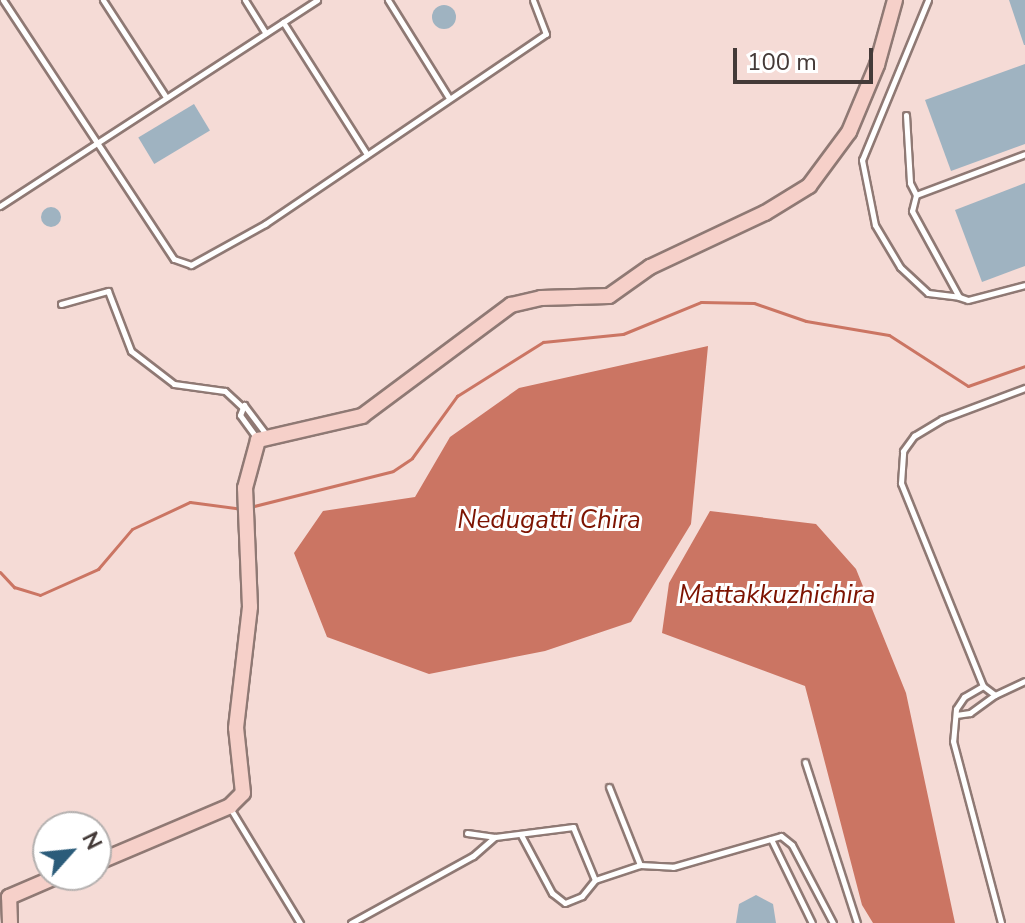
<!DOCTYPE html>
<style>
body{margin:0}
#map{position:relative;width:1025px;height:923px;overflow:hidden;background:#f5dbd6;font-family:"Nunito Sans",sans-serif}
div>[style]{position:absolute}
[style*='--x']{left:calc(var(--x)*1px);top:calc(var(--y)*1px);width:calc(var(--w)*1px);rotate:calc(var(--a)*1deg)}
.water>*{inset:0;background:#cb7563}
.stream>*{height:3px;margin:-1.5px;padding:0 1.5px;transform-origin:1.5px;border-radius:1.5px;background:#cb7563}
.building>*{inset:0;background:#9fb3c1;transform-origin:0 0}
.round{border-radius:50%}
.roads{filter:drop-shadow(2px 0 #8f7974) drop-shadow(-2px 0 #8f7974) drop-shadow(0 2px #8f7974) drop-shadow(0 -2px #8f7974)}
.service>*{height:5px;margin:-2.5px;padding:0 2.5px;transform-origin:2.5px;border-radius:2.5px;background:#fff}
.secondary>*{height:14px;margin:-7px;padding:0 7px;transform-origin:7px;border-radius:7px;background:#f6d0c9}
span{translate:-50% -50%;white-space:nowrap;text-align:center;line-height:1.15;-webkit-text-stroke:6px #fff;paint-order:stroke}
.water-label{font-size:26px;color:#7d1301;font-style:italic}
.north{position:absolute;left:32px;top:811px;width:80px;height:80px;box-sizing:border-box;background:#fff;border:2px solid #b4b0af;border-radius:50%;rotate:63deg;font-size:22px;font-weight:700;line-height:32px;text-align:center;color:#443a38}
.north::after{content:'';display:block;margin:auto;width:28px;height:36px;background:#2b5c7a;clip-path:polygon(50% 0,100% 100%,50% 72%,0 100%)}
.scale{position:absolute;left:733px;top:48px;width:140px;height:36px;box-sizing:border-box;border:4px solid #443a38;border-top:0;padding-left:10px;font-size:24px;line-height:28px;white-space:nowrap;color:#443a38;-webkit-text-stroke:6px #fff;paint-order:stroke}
</style>
<div id="map">
<div class="water">
<i style="clip-path:polygon(708px 346px,691px 524px,631px 622px,545px 651px,429px 674px,327px 637px,294px 553px,323px 511px,415px 497px,450px 437px,519px 388px)"></i>
<i style="clip-path:polygon(710px 511px,816px 524px,856px 569px,906px 693px,955px 923px,873px 923px,862px 905px,805px 686px,662px 633px,669px 583px)"></i>
</div>
<div class="stream">
<i style="--x:250;--y:507;--w:147;--a:-14.1"></i>
<i style="--x:393;--y:471;--w:23;--a:-34"></i>
<i style="--x:412;--y:458;--w:77;--a:-54"></i>
<i style="--x:457;--y:396;--w:102;--a:-32.1"></i>
<i style="--x:543;--y:342;--w:80;--a:-5.7"></i>
<i style="--x:623;--y:334;--w:84;--a:-22.3"></i>
<i style="--x:701;--y:302;--w:53;--a:1.1"></i>
<i style="--x:754;--y:303;--w:55;--a:19.1"></i>
<i style="--x:806;--y:321;--w:84;--a:9.6"></i>
<i style="--x:889;--y:335;--w:94;--a:32.8"></i>
<i style="--x:968;--y:386;--w:60;--a:-19.3"></i>
<i style="--x:0;--y:572;--w:21;--a:47"></i>
<i style="--x:14;--y:587;--w:27;--a:17"></i>
<i style="--x:40;--y:595;--w:64;--a:-24.1"></i>
<i style="--x:98;--y:569;--w:52;--a:-49.6"></i>
<i style="--x:132;--y:529;--w:64;--a:-25"></i>
<i style="--x:190;--y:502;--w:53;--a:7.5"></i>
</div>
<div class="building">
<i style="clip-path:polygon(1009px 0,1025px 0,1025px 45px,1024px 45px)"></i>
<i class="round" style="left:432px;top:5px;width:24px;height:24px"></i>
<i style="clip-path:polygon(1025px 64px,1025px 144px,951px 171px,925px 100px)"></i>
<i style="left:194px;top:104px;width:31px;height:65px;rotate:59deg"></i>
<i style="clip-path:polygon(1025px 183px,1025px 266px,982px 282px,955px 210px)"></i>
<i class="round" style="left:41px;top:207px;width:20px;height:20px"></i>
<i style="clip-path:polygon(756px 895px,773px 904px,776px 923px,736px 923px,739px 904px)"></i>
</div>
<div class="roads">
<div class="service">
<i style="--x:3;--y:0;--w:310;--a:56.6"></i>
<i style="--x:174;--y:259;--w:18;--a:19"></i>
<i style="--x:191;--y:265;--w:85;--a:-29"></i>
<i style="--x:265;--y:224;--w:339;--a:-34.1"></i>
<i style="--x:546;--y:34;--w:36;--a:-111"></i>
<i style="--x:103;--y:0;--w:116;--a:57"></i>
<i style="--x:245;--y:0;--w:39;--a:58"></i>
<i style="--x:388;--y:0;--w:115;--a:58.1"></i>
<i style="--x:928;--y:0;--w:173;--a:112.4"></i>
<i style="--x:862;--y:160;--w:66;--a:78.7"></i>
<i style="--x:875;--y:225;--w:49;--a:59.2"></i>
<i style="--x:900;--y:267;--w:38;--a:43"></i>
<i style="--x:928;--y:293;--w:31;--a:7"></i>
<i style="--x:283;--y:22;--w:155;--a:57.6"></i>
<i style="--x:906;--y:115;--w:68;--a:86.6"></i>
<i style="--x:910;--y:183;--w:13;--a:63"></i>
<i style="--x:916;--y:195;--w:16;--a:104"></i>
<i style="--x:912;--y:211;--w:98;--a:61.3"></i>
<i style="--x:959;--y:297;--w:9;--a:18"></i>
<i style="--x:968;--y:300;--w:59;--a:-14.7"></i>
<i style="--x:916;--y:195;--w:116;--a:-20.6"></i>
<i style="--x:0;--y:206;--w:378;--a:-33"></i>
<i style="--x:61;--y:304;--w:49;--a:-15.5"></i>
<i style="--x:108;--y:291;--w:64;--a:69"></i>
<i style="--x:131;--y:351;--w:54;--a:37.5"></i>
<i style="--x:174;--y:384;--w:51;--a:7.8"></i>
<i style="--x:225;--y:391;--w:23;--a:43"></i>
<i style="--x:256;--y:437;--w:27;--a:-126"></i>
<i style="--x:240;--y:415;--w:11;--a:-68"></i>
<i style="--x:244;--y:405;--w:38;--a:53"></i>
<i style="--x:983;--y:686;--w:22;--a:150"></i>
<i style="--x:964;--y:697;--w:14;--a:124"></i>
<i style="--x:956;--y:709;--w:32;--a:95"></i>
<i style="--x:953;--y:741;--w:188;--a:75.2"></i>
<i style="--x:995;--y:695;--w:33;--a:-25"></i>
<i style="--x:956;--y:715;--w:14;--a:-8"></i>
<i style="--x:970;--y:713;--w:31;--a:-36"></i>
<i style="--x:995;--y:695;--w:15;--a:-143"></i>
<i style="--x:983;--y:686;--w:219;--a:-112"></i>
<i style="--x:901;--y:483;--w:32;--a:-86"></i>
<i style="--x:903;--y:451;--w:19;--a:-54"></i>
<i style="--x:914;--y:436;--w:33;--a:-31"></i>
<i style="--x:942;--y:419;--w:89;--a:-20.5"></i>
<i style="--x:805;--y:762;--w:169;--a:72.1"></i>
<i style="--x:609;--y:787;--w:84;--a:68.3"></i>
<i style="--x:230;--y:808;--w:135;--a:58.7"></i>
<i style="--x:467;--y:833;--w:28;--a:8"></i>
<i style="--x:521;--y:835;--w:66;--a:61.9"></i>
<i style="--x:552;--y:893;--w:16;--a:38"></i>
<i style="--x:565;--y:903;--w:18;--a:-22"></i>
<i style="--x:582;--y:896;--w:21;--a:-51"></i>
<i style="--x:595;--y:880;--w:47;--a:-18.4"></i>
<i style="--x:640;--y:865;--w:33;--a:3"></i>
<i style="--x:673;--y:867;--w:112;--a:-16"></i>
<i style="--x:781;--y:836;--w:14;--a:39"></i>
<i style="--x:792;--y:845;--w:88;--a:62.3"></i>
<i style="--x:771;--y:839;--w:93;--a:64"></i>
<i style="--x:351;--y:923;--w:139;--a:-28.8"></i>
<i style="--x:473;--y:856;--w:29;--a:-41"></i>
<i style="--x:495;--y:837;--w:79;--a:-7.3"></i>
<i style="--x:573;--y:827;--w:57;--a:67.5"></i>
</div>
<div class="secondary">
<i style="--x:96;--y:863;--w:146;--a:-23"></i>
<i style="--x:230;--y:806;--w:18;--a:-45"></i>
<i style="--x:243;--y:793;--w:65;--a:-96.1"></i>
<i style="--x:236;--y:728;--w:122;--a:-83.4"></i>
<i style="--x:250;--y:607;--w:119;--a:-92.4"></i>
<i style="--x:245;--y:488;--w:50;--a:-74.8"></i>
<i style="--x:258;--y:440;--w:107;--a:-13"></i>
<i style="--x:362;--y:416;--w:186;--a:-36.7"></i>
<i style="--x:511;--y:305;--w:31;--a:-13"></i>
<i style="--x:541;--y:298;--w:68;--a:-1.7"></i>
<i style="--x:609;--y:296;--w:50;--a:-35.3"></i>
<i style="--x:650;--y:267;--w:127;--a:-25.2"></i>
<i style="--x:765;--y:213;--w:52;--a:-31.5"></i>
<i style="--x:809;--y:186;--w:67;--a:-53.5"></i>
<i style="--x:849;--y:132;--w:73;--a:-67.3"></i>
<i style="--x:877;--y:65;--w:67;--a:-74.5"></i>
<i style="--x:10;--y:923;--w:26;--a:-92"></i>
<i style="--x:9;--y:897;--w:56;--a:-23.3"></i>
</div>
</div>
<div class="water-label">
<span style="left:549px;top:520px">Nedugatti Chira</span>
<span style="left:777px;top:595px">Mattakkuzhichira</span>
</div>
<div class="north">N</div>
<div class="scale">100 m</div>
</div>
